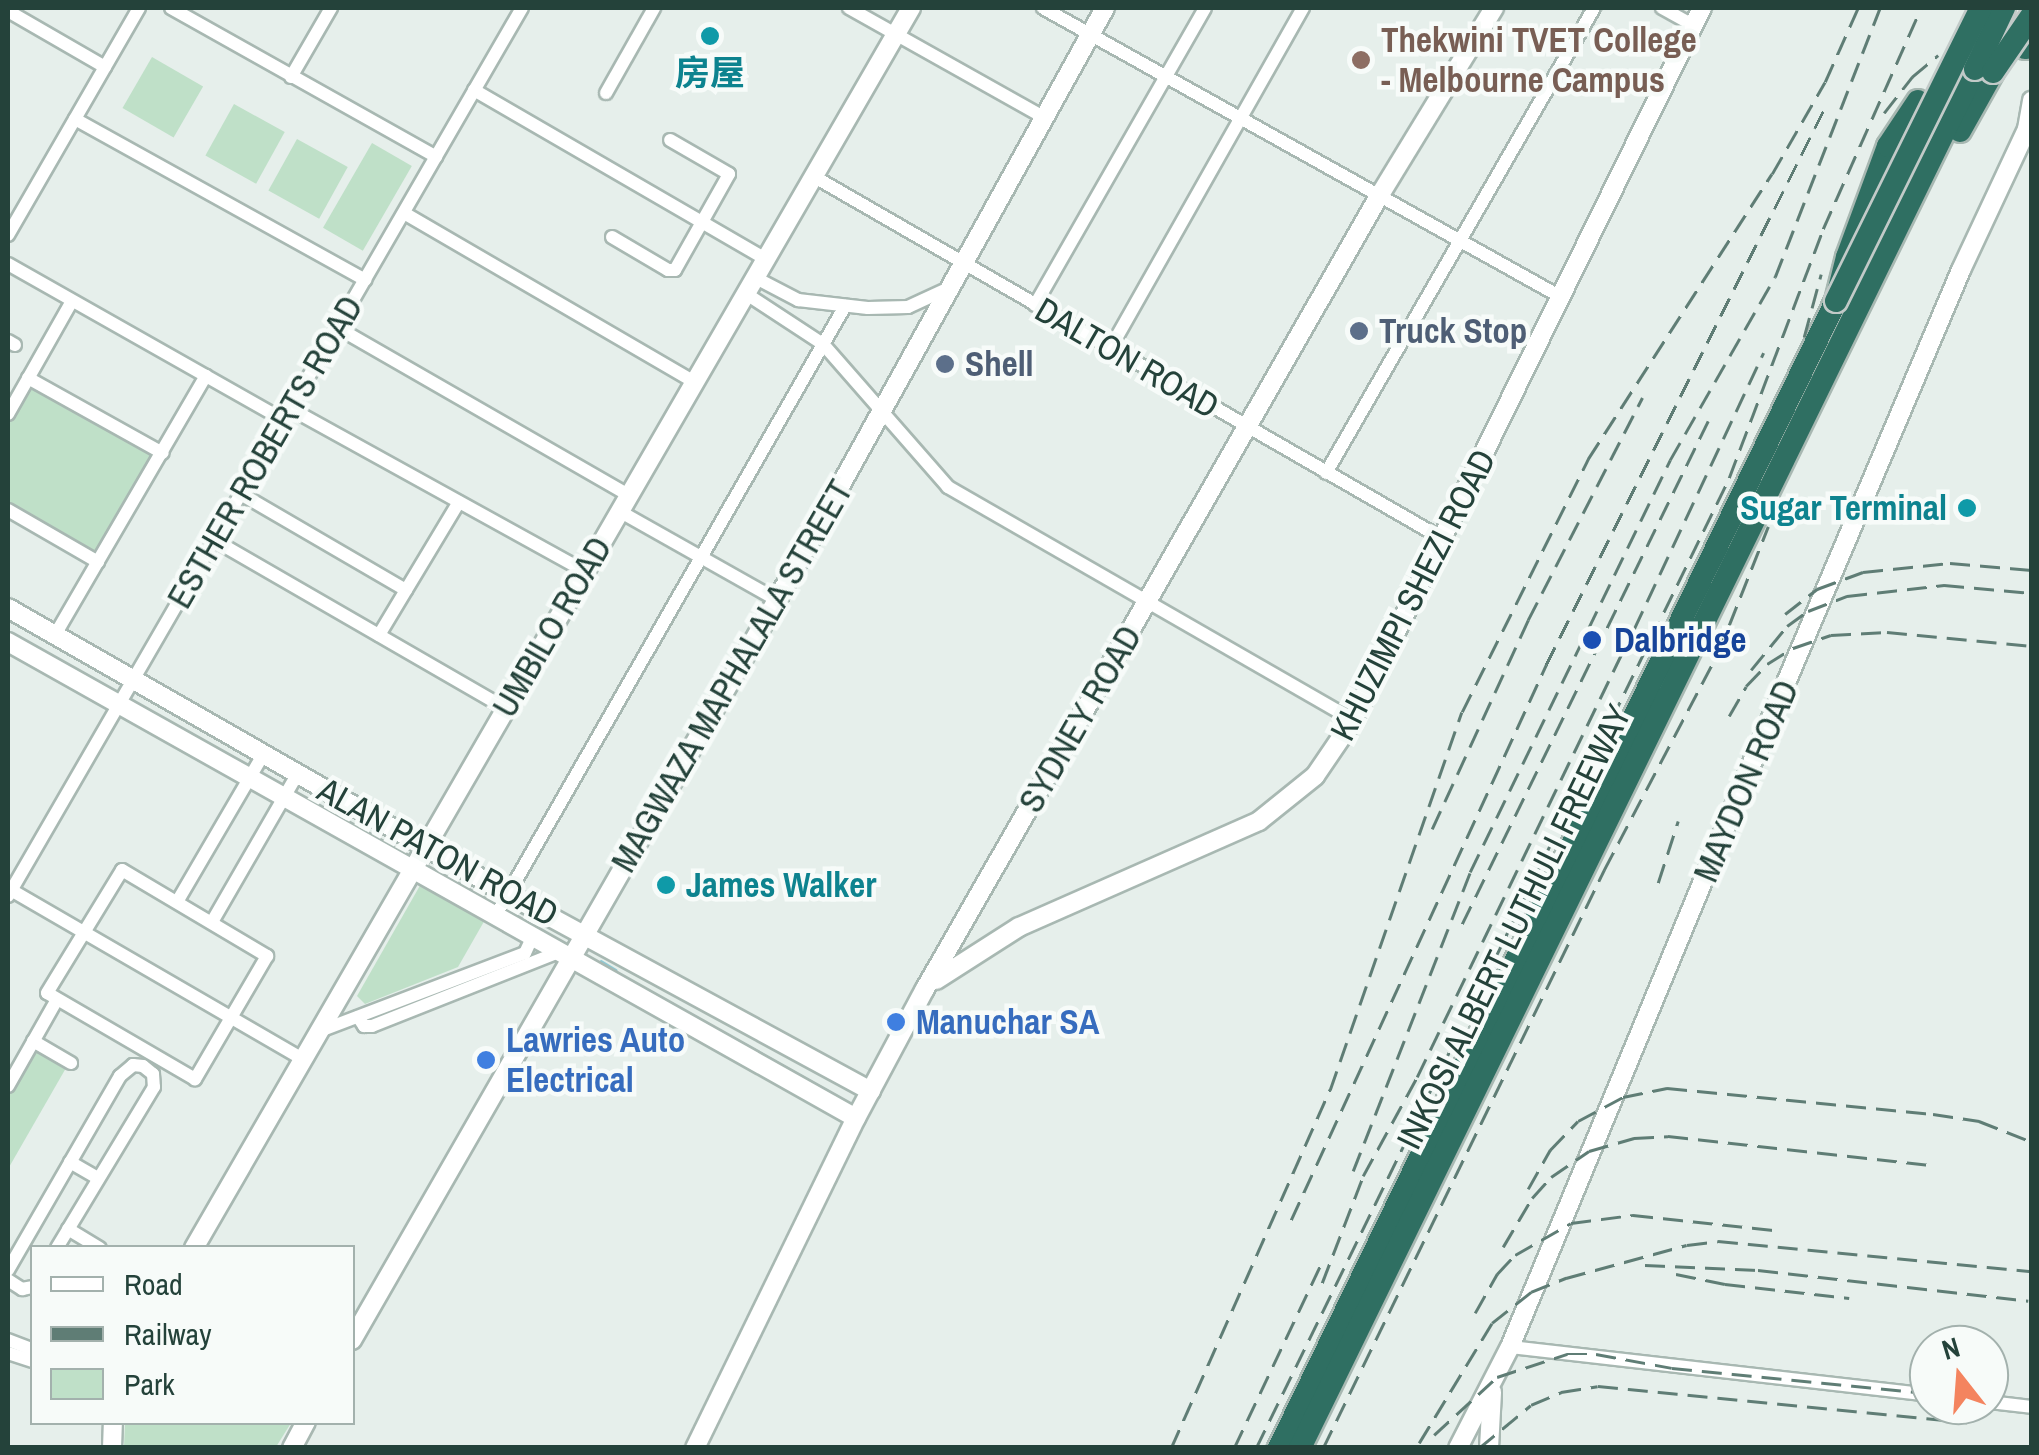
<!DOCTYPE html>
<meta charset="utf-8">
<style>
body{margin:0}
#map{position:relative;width:2039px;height:1455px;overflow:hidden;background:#e6efeb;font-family:"Archivo Narrow","Noto Sans SC",sans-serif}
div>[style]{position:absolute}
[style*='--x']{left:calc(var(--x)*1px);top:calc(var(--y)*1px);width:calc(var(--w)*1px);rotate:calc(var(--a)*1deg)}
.green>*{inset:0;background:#bfe0c8;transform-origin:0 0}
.stream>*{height:2.5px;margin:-1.25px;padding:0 1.25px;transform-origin:1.25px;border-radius:1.25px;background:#8ec9d4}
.roads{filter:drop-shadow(2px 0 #a8b8b2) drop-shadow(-2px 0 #a8b8b2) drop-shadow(0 2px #a8b8b2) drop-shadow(0 -2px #a8b8b2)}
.street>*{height:12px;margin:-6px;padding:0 6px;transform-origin:6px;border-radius:6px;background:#fff}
.secondary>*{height:18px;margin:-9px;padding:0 9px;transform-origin:9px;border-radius:9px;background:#fff}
.highway>*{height:22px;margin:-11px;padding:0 11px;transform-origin:11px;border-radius:11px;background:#2f6f62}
.rail>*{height:2.5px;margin-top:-1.25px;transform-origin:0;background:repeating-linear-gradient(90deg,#5f7d75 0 20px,transparent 0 30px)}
.bridges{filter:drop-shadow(2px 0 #c2cac8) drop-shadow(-2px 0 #c2cac8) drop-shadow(0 2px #c2cac8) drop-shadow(0 -2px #c2cac8)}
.highway-bridge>*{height:22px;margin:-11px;padding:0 11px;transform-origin:11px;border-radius:11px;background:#2f6f62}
.dots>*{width:28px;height:28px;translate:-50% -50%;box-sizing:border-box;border:5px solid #f7fbf9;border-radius:50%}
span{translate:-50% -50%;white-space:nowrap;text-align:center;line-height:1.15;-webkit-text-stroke:9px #f7fbf9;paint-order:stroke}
.education-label{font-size:35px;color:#785e54;font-weight:700}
.left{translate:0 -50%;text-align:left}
.culture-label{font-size:35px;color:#0d838f;font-weight:700}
.right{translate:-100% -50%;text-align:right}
.service-label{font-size:35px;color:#4e5e75;font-weight:700}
.street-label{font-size:35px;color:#24423a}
.transit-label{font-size:35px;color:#164399;font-weight:700}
.shop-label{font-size:35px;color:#366cbe;font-weight:700}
.frame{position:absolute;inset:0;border:10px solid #24423a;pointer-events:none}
.legend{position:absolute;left:30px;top:1245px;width:325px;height:180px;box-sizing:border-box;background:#f7fbf9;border:2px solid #a3b1ad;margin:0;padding:12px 18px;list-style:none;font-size:30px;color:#24423a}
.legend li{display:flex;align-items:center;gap:20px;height:50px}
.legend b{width:50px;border:2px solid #a3b1ad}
.north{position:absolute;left:1909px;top:1325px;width:100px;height:100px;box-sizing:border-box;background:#f7fbf9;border:2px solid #a3b1ad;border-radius:50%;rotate:343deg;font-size:28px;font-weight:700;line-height:40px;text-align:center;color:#24423a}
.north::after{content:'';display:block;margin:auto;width:35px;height:45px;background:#f4845f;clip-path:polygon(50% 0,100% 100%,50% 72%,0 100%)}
</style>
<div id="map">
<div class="green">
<i style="left:152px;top:57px;width:59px;height:59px;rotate:30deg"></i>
<i style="left:234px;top:104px;width:58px;height:59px;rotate:29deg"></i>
<i style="left:297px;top:139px;width:58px;height:59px;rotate:29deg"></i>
<i style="left:372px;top:143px;width:46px;height:98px;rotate:30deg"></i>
<i style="clip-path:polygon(29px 382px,156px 453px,98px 556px,8px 505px,8px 420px)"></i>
<i style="clip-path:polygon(422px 882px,486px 918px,458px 967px,365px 1004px,357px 996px)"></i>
<i style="clip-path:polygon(32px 1048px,66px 1068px,8px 1169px,8px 1092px)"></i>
<i style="clip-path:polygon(125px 1423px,125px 1422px,291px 1423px,276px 1447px,124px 1447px)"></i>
</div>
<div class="stream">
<i style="--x:601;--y:961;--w:17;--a:31"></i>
<i style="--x:685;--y:1011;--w:15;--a:28"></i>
<i style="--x:716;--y:1028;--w:141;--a:29.3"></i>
</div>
<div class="roads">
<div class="street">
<i style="--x:171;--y:8;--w:304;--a:29.3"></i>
<i style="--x:849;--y:8;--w:225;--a:29.3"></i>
<i style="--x:1043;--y:8;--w:593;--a:29.16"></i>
<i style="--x:1662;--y:8;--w:35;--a:29"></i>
<i style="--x:8;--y:11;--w:112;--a:30"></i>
<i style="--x:291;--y:77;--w:80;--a:-59.9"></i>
<i style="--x:474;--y:90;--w:337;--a:30.1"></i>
<i style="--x:606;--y:93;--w:98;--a:-60.5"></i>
<i style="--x:75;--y:119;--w:332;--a:29"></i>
<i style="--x:813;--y:176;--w:727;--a:29.95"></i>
<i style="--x:404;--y:213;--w:336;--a:30.2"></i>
<i style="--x:8;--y:235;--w:262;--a:-60"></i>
<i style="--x:612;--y:237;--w:65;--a:30.5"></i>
<i style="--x:668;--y:270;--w:7;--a:0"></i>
<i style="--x:675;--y:270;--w:110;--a:-60.6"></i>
<i style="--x:729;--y:174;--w:68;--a:-150"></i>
<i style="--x:8;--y:264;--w:317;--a:29.5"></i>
<i style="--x:754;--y:277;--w:50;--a:27.6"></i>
<i style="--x:798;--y:300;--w:70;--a:6.5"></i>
<i style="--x:868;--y:308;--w:40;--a:-1.4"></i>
<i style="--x:908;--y:307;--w:43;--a:-24.8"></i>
<i style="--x:745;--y:293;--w:93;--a:33.2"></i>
<i style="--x:823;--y:344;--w:190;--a:48.8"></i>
<i style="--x:948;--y:487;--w:467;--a:29.9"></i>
<i style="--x:1035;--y:305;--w:342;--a:-60.2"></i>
<i style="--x:338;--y:328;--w:336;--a:29.9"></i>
<i style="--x:8;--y:341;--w:8;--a:30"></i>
<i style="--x:1110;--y:349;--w:392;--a:-60.5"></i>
<i style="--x:28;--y:378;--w:154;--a:29.1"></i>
<i style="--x:291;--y:409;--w:335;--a:28.9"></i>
<i style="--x:8;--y:414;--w:130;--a:-60.5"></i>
<i style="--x:1326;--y:473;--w:537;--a:-60.04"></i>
<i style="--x:241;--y:494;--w:191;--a:30.2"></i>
<i style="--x:8;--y:510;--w:104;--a:30"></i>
<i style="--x:619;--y:511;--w:181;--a:29.4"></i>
<i style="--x:214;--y:540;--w:336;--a:30"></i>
<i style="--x:55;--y:635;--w:300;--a:-59.8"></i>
<i style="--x:379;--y:635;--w:155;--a:-59"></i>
<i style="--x:122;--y:870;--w:169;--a:30.7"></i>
<i style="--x:267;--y:956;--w:143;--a:120.3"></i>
<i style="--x:195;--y:1079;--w:171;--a:-149.8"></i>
<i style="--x:47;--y:993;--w:144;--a:-58.6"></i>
<i style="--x:11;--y:890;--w:337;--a:30.1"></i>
<i style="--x:8;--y:896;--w:1026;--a:-59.94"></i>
<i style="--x:177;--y:902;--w:173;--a:-59.7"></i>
<i style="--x:496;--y:915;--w:702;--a:-60.18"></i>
<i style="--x:212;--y:922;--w:172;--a:-60"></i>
<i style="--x:358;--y:1017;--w:11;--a:56"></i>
<i style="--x:364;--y:1026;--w:8;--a:0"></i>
<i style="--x:372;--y:1026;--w:201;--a:-21.6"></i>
<i style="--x:320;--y:1031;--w:219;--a:-20.8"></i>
<i style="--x:525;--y:953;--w:19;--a:-65"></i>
<i style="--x:33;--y:1041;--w:44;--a:30.1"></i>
<i style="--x:8;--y:1086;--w:98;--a:-60.5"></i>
<i style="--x:70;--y:1162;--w:32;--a:30"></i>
<i style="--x:68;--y:1229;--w:37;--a:31"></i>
<i style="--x:8;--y:1270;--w:224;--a:-60"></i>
<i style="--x:120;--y:1076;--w:17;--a:-40"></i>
<i style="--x:133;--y:1065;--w:10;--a:6"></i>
<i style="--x:143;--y:1066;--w:13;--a:39"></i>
<i style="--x:153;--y:1074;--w:13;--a:86"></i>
<i style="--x:154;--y:1087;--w:188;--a:121.1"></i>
<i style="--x:8;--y:1280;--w:17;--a:33"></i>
<i style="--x:22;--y:1289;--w:10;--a:-11"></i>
<i style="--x:8;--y:1340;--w:26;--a:21"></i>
<i style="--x:1510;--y:1347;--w:422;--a:6.5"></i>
<i style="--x:8;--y:1353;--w:25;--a:18"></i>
<i style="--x:1989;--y:1402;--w:43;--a:6.6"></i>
</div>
<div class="secondary">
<i style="--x:8;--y:608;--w:576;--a:29.77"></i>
<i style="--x:508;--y:894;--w:413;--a:28.5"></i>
<i style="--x:8;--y:642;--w:972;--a:29.31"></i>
<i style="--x:936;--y:980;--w:98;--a:-32.6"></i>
<i style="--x:1019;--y:927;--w:262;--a:-23.8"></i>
<i style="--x:1259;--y:821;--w:72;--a:-38.8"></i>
<i style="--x:1315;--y:776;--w:68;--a:-55.8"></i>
<i style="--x:1353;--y:720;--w:793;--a:-63.89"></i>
<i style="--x:194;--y:1248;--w:1432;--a:-59.96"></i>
<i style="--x:352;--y:1340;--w:853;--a:-60.13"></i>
<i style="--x:777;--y:600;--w:677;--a:-61.01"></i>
<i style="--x:112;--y:1448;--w:26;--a:-88"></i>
<i style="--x:292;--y:1448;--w:30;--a:-62"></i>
<i style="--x:695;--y:1448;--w:367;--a:-64"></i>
<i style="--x:856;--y:1118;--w:146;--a:-61.9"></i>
<i style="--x:925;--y:989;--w:912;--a:-60.2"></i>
<i style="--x:1378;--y:198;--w:223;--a:-58.6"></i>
<i style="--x:1458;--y:1448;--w:114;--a:-62.8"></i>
<i style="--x:1510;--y:1347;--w:625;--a:-67.5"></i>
<i style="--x:1749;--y:770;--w:543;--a:-67.02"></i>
<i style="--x:1961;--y:270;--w:156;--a:-64.9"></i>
<i style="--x:2027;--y:129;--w:29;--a:-80"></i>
<i style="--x:1489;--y:1448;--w:56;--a:-86.9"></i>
</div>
<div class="highway">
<i style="--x:2025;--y:48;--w:7;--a:-8"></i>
<i style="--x:1960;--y:131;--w:68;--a:-60.8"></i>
<i style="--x:1279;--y:1448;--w:1275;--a:-64.1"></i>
<i style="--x:1836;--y:301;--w:45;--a:-76"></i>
<i style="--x:1847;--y:257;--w:118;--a:-69.7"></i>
<i style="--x:1888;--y:146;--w:54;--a:-56.3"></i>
<i style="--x:1300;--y:1448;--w:1535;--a:-63.92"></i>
</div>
</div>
<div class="rail">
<i style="--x:1884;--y:113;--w:46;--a:-52.1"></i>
<i style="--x:1912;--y:77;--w:34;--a:-40"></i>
<i style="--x:1804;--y:337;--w:65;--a:-74.9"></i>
<i style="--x:1785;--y:614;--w:41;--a:-38"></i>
<i style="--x:1817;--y:589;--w:49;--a:-20.3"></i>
<i style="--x:1863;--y:572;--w:87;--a:-5.9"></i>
<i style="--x:1950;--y:563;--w:82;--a:4.9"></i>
<i style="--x:1751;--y:670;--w:57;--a:-50.7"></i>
<i style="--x:1787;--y:626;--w:26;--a:-36"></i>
<i style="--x:1808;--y:611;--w:42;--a:-21"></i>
<i style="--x:1847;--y:596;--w:98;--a:-6.5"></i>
<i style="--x:1944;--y:585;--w:88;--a:5.2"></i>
<i style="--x:1729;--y:716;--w:34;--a:-60"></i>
<i style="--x:1746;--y:686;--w:30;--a:-46"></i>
<i style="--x:1767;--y:664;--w:31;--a:-32"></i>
<i style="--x:1793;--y:648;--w:40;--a:-18.9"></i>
<i style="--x:1831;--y:635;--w:56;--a:-3.1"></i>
<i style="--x:1887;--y:632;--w:146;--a:5.5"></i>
<i style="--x:1432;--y:829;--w:230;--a:-65.3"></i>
<i style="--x:1528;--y:620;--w:250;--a:-62.8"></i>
<i style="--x:1658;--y:883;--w:65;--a:-72.1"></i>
<i style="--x:1462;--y:924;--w:560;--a:-63.94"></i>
<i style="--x:1353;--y:1171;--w:321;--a:-68.6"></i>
<i style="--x:1470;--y:872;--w:458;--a:-64.1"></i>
<i style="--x:1670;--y:460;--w:211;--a:-60.2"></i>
<i style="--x:1775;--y:277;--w:289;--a:-68.7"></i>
<i style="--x:1528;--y:1189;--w:45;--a:-60.6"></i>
<i style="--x:1550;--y:1150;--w:40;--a:-46"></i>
<i style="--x:1578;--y:1121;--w:51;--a:-28.1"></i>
<i style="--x:1623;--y:1097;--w:45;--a:-11.6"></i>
<i style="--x:1667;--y:1088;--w:267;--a:5.6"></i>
<i style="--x:1933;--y:1114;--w:47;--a:8.7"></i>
<i style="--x:1979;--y:1121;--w:57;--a:21.6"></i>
<i style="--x:1291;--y:1220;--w:611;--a:-65.32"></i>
<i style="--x:1546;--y:665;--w:619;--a:-63.43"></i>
<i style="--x:1503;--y:1247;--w:57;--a:-59.4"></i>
<i style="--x:1532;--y:1198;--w:28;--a:-48"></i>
<i style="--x:1551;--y:1177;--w:46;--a:-34.4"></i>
<i style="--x:1589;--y:1151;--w:47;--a:-16.1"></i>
<i style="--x:1634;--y:1138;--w:34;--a:-3"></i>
<i style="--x:1668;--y:1136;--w:266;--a:6.3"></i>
<i style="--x:1645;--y:1265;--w:113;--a:2.5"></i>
<i style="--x:1758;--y:1270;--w:272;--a:6.5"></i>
<i style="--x:1676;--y:1274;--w:50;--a:11.5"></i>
<i style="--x:1725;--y:1284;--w:125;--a:6.4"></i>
<i style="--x:1322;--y:1283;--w:115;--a:-69"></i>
<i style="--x:1363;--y:1176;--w:113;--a:-61.4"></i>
<i style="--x:1417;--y:1077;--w:498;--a:-64.2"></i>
<i style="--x:1634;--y:629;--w:305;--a:-64.9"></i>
<i style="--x:1475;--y:1313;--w:45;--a:-60.6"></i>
<i style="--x:1497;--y:1274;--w:26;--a:-47"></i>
<i style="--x:1515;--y:1255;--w:64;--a:-29.7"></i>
<i style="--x:1571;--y:1223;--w:63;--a:-7.4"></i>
<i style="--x:1633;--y:1215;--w:141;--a:6.1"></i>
<i style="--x:1989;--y:1393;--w:4;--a:0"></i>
<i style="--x:1434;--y:1435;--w:86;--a:-42.6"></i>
<i style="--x:1497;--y:1377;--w:74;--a:-18.2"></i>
<i style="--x:1567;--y:1354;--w:29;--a:0"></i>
<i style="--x:1596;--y:1354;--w:77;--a:10.4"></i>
<i style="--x:1672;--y:1368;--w:258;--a:5.6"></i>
<i style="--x:1419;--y:1443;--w:140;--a:-58.7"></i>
<i style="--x:1492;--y:1323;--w:50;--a:-38.5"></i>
<i style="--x:1531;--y:1292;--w:38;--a:-22"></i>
<i style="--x:1566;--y:1278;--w:125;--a:-15.3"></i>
<i style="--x:1687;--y:1245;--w:31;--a:-7"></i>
<i style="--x:1718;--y:1241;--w:315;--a:5.5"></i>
<i style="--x:1171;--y:1448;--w:392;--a:-66.1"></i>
<i style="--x:1330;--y:1090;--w:400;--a:-70.8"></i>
<i style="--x:1462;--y:712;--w:283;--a:-63.5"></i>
<i style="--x:1588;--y:459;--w:339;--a:-57.2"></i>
<i style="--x:1772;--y:174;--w:106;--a:-60.1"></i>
<i style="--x:1825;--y:82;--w:81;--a:-66"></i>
<i style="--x:1234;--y:1448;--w:201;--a:-64.7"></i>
<i style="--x:1256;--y:1448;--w:1079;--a:-64"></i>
<i style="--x:1729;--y:478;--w:266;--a:-69.3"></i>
<i style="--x:1823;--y:229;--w:242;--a:-66.1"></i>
<i style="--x:1323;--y:1448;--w:643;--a:-64.07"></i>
<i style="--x:1604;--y:870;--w:245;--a:-62.3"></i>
<i style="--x:1718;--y:653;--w:136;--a:-68.4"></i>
<i style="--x:1479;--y:1448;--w:67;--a:-39.6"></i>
<i style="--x:1531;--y:1405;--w:33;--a:-23"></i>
<i style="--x:1561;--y:1392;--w:37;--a:-9"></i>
<i style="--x:1598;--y:1386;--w:371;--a:5.6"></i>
</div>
<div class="bridges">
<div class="highway-bridge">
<i style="--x:1975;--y:69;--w:68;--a:-64.6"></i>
<i style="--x:1993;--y:72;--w:69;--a:-55.6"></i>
<i style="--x:1836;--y:301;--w:327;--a:-63.7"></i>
</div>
</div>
<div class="dots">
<i style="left:710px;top:36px;background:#0f9aa8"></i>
<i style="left:1361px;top:60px;background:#8d6e63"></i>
<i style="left:1359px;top:331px;background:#5c6f8a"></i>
<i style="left:945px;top:364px;background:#5c6f8a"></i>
<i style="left:1967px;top:508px;background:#0f9aa8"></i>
<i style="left:1592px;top:640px;background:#1a4fb4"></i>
<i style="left:666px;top:885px;background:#0f9aa8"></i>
<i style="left:896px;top:1022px;background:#3f7fe0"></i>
<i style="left:486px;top:1060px;background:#3f7fe0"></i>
</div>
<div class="education-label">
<span class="left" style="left:1381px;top:60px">Thekwini TVET College<br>- Melbourne Campus</span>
</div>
<div class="culture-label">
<span style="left:710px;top:73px">房屋</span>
<span class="right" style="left:1947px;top:508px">Sugar Terminal</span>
<span class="left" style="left:686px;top:885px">James Walker</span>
</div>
<div class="service-label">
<span class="left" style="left:1379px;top:331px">Truck Stop</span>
<span class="left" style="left:965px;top:364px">Shell</span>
</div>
<div class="street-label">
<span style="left:1127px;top:358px;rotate:30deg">DALTON ROAD</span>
<span style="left:265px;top:452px;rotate:-60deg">ESTHER ROBERTS ROAD</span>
<span style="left:1413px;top:595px;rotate:-63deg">KHUZIMPI SHEZI ROAD</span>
<span style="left:552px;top:627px;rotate:-60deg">UMBILO ROAD</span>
<span style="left:732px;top:676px;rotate:-60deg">MAGWAZA MAPHALALA STREET</span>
<span style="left:1080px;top:719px;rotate:-60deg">SYDNEY ROAD</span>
<span style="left:1746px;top:781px;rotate:-67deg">MAYDON ROAD</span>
<span style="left:438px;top:852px;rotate:29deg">ALAN PATON ROAD</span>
<span style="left:1514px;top:927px;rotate:-64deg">INKOSI ALBERT LUTHULI FREEWAY</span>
</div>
<div class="transit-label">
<span class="left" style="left:1614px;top:640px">Dalbridge</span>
</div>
<div class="shop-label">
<span class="left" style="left:916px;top:1022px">Manuchar SA</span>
<span class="left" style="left:506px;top:1060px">Lawries Auto<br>Electrical</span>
</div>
<div class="frame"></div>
<ul class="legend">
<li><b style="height:12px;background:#fff"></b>Road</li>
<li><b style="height:12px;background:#5f7d75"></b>Railway</li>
<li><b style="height:28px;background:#bfe0c8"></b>Park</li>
</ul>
<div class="north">N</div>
</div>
